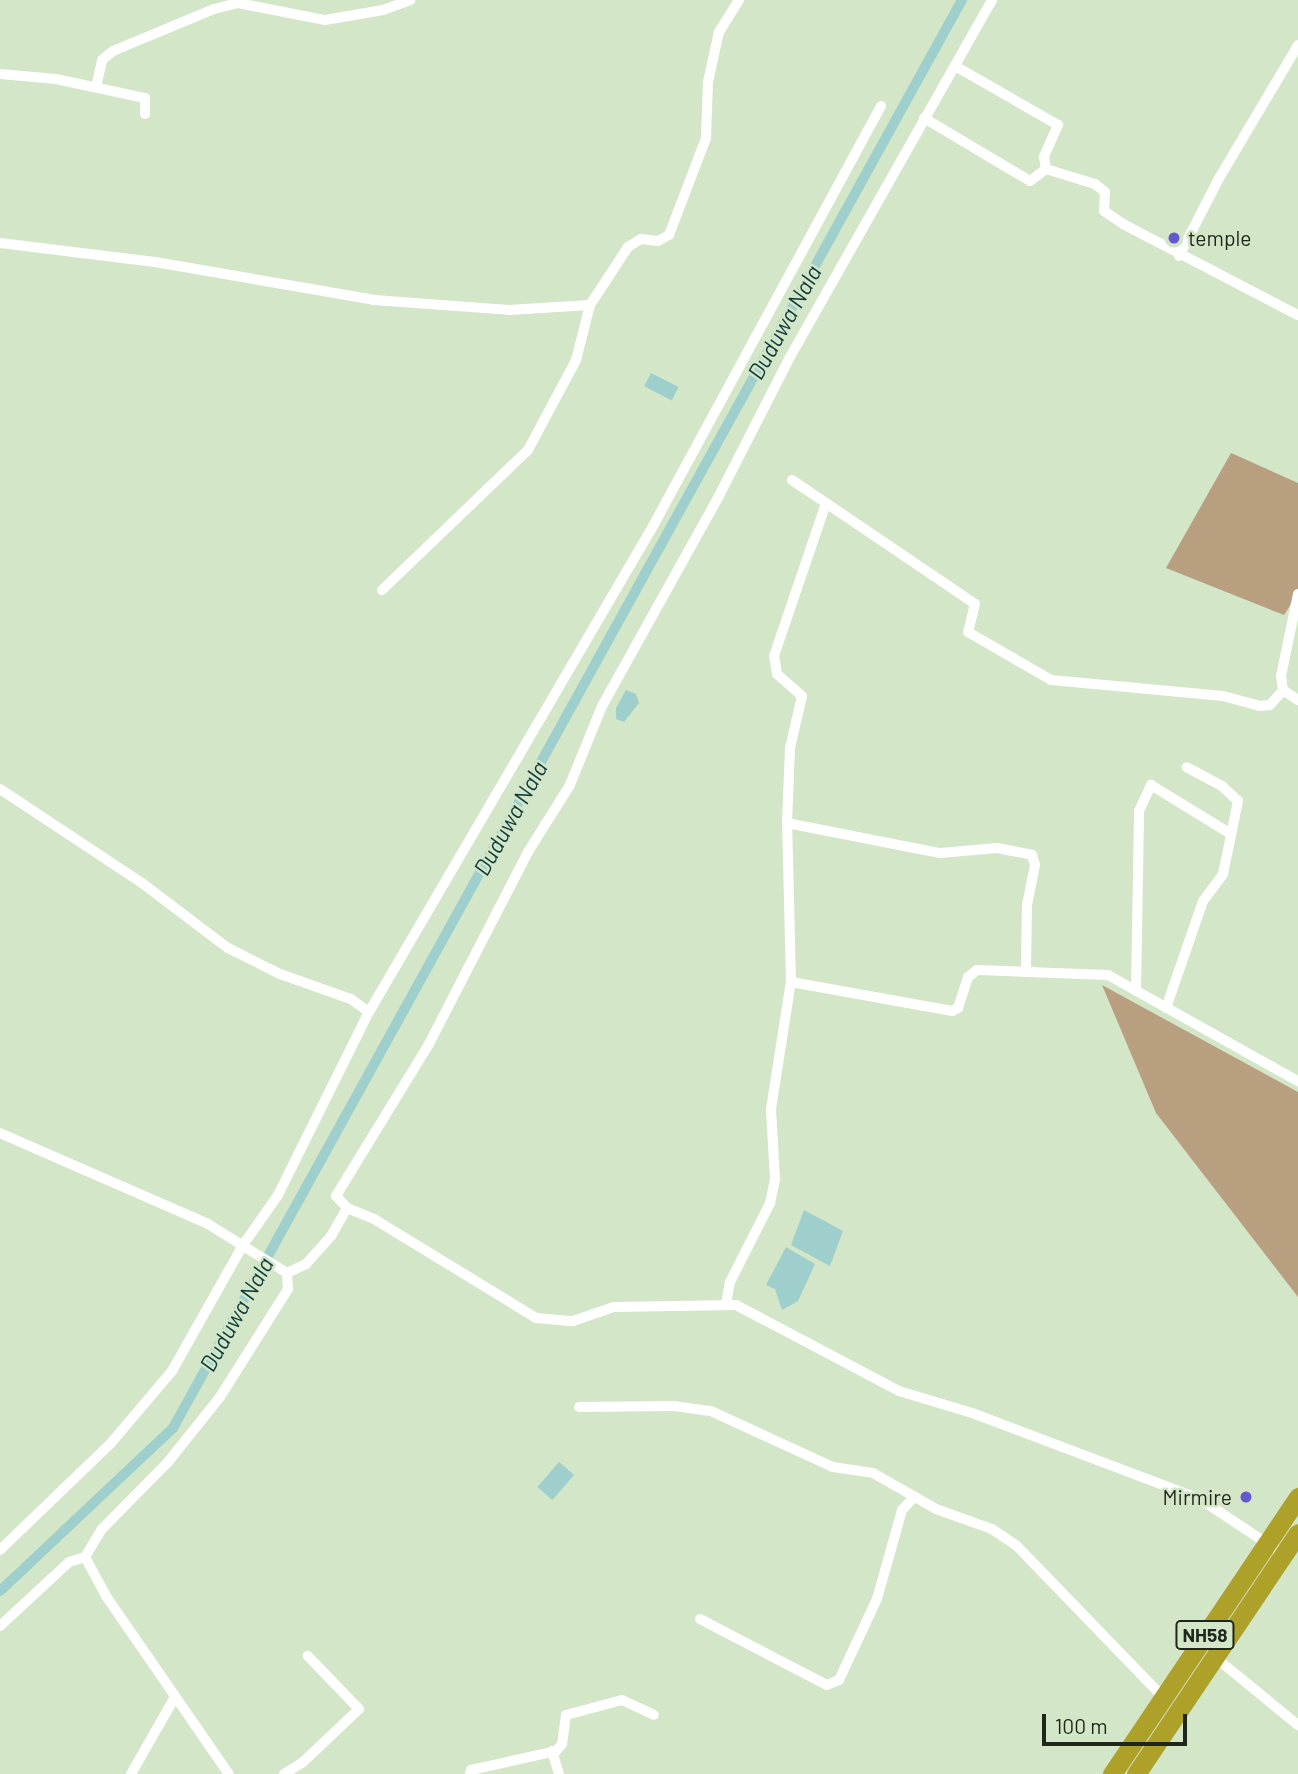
<!DOCTYPE html>
<style>
body{margin:0}
#map{position:relative;width:1298px;height:1774px;overflow:hidden;background:#d3e6c7;font-family:Barlow,sans-serif}
div>[style]{position:absolute}
[style*='--x']{left:calc(var(--x)*1px);top:calc(var(--y)*1px);width:calc(var(--w)*1px);rotate:calc(var(--a)*1deg)}
.forest>*{inset:0;background:#b89f80}
.water>*{inset:0;background:#9ecfcd;transform-origin:0 0}
.canal>*{height:10px;margin:-5px;padding:0 5px;transform-origin:5px;border-radius:5px;background:#9ecfcd}
.street>*{height:10px;margin:-5px;padding:0 5px;transform-origin:5px;border-radius:5px;background:#fff}
.highway>*{height:19px;margin:-9.5px;padding:0 9.5px;transform-origin:9.5px;border-radius:9.5px;background:#aea129}
.dots>*{width:19px;height:19px;translate:-50% -50%;box-sizing:border-box;border:4px solid #d3e6c7;border-radius:50%}
span{translate:-50% -50%;white-space:nowrap;text-align:center;line-height:1.15;-webkit-text-stroke:5px #d3e6c7;paint-order:stroke}
.shield-label span{padding:2px 5px;background:#d3e6c7;border:2px solid;border-radius:5px;-webkit-text-stroke-width:0}
.shield-label{font-size:19px;color:#1f261b;font-weight:700}
.poi-label{font-size:21px;color:#1f261b}
.left{translate:0 -50%;text-align:left}
.right{translate:-100% -50%;text-align:right}
.water-label{font-size:23px;color:#0d3c3b;font-style:italic}
.scale{position:absolute;left:1042px;top:1714px;width:145px;height:32px;box-sizing:border-box;border:4px solid #1f261b;border-top:0;padding-left:9px;font-size:21px;line-height:24px;white-space:nowrap;color:#1f261b;-webkit-text-stroke:5px #d3e6c7;paint-order:stroke}
</style>
<div id="map">
<div class="forest">
<i style="clip-path:polygon(1231px 453px,1298px 483px,1298px 593px,1284px 615px,1166px 568px)"></i>
<i style="clip-path:polygon(1102px 985px,1298px 1092px,1298px 1297px,1156px 1113px)"></i>
</div>
<div class="water">
<i style="left:651px;top:373px;width:31px;height:15px;rotate:27deg"></i>
<i style="clip-path:polygon(626px 690px,636px 694px,639px 703px,624px 722px,616px 719px,616px 708px)"></i>
<i style="clip-path:polygon(804px 1210px,843px 1231px,830px 1266px,791px 1245px)"></i>
<i style="clip-path:polygon(786px 1247px,815px 1264px,798px 1301px,782px 1310px,775px 1289px,766px 1285px)"></i>
<i style="left:559px;top:1462px;width:20px;height:33px;rotate:41deg"></i>
</div>
<div class="canal">
<i style="--x:0;--y:1591;--w:238;--a:-43.3"></i>
<i style="--x:173;--y:1428;--w:1631;--a:-61.08"></i>
</div>
<div class="street">
<i style="--x:992;--y:0;--w:408;--a:119.5"></i>
<i style="--x:791;--y:355;--w:158;--a:117.1"></i>
<i style="--x:719;--y:496;--w:240;--a:119.1"></i>
<i style="--x:602;--y:706;--w:85;--a:112.1"></i>
<i style="--x:570;--y:785;--w:79;--a:122.1"></i>
<i style="--x:528;--y:852;--w:216;--a:117.3"></i>
<i style="--x:429;--y:1044;--w:178;--a:121.5"></i>
<i style="--x:336;--y:1196;--w:16;--a:47"></i>
<i style="--x:347;--y:1208;--w:29;--a:22"></i>
<i style="--x:374;--y:1219;--w:190;--a:31.4"></i>
<i style="--x:536;--y:1318;--w:37;--a:5"></i>
<i style="--x:573;--y:1321;--w:43;--a:-18.9"></i>
<i style="--x:614;--y:1307;--w:122;--a:-0.9"></i>
<i style="--x:736;--y:1305;--w:184;--a:27.8"></i>
<i style="--x:899;--y:1391;--w:79;--a:16.8"></i>
<i style="--x:975;--y:1414;--w:241;--a:20.7"></i>
<i style="--x:1200;--y:1499;--w:100;--a:33.5"></i>
<i style="--x:955;--y:66;--w:119;--a:29.8"></i>
<i style="--x:1058;--y:125;--w:35;--a:114"></i>
<i style="--x:1044;--y:157;--w:12;--a:81"></i>
<i style="--x:1046;--y:169;--w:51;--a:17"></i>
<i style="--x:1095;--y:184;--w:13;--a:39"></i>
<i style="--x:1105;--y:192;--w:19;--a:93"></i>
<i style="--x:1104;--y:211;--w:23;--a:34"></i>
<i style="--x:1123;--y:224;--w:197;--a:27.5"></i>
<i style="--x:0;--y:74;--w:56;--a:5.1"></i>
<i style="--x:56;--y:79;--w:91;--a:12.1"></i>
<i style="--x:145;--y:98;--w:16;--a:90"></i>
<i style="--x:96;--y:87;--w:28;--a:-77"></i>
<i style="--x:102;--y:60;--w:14;--a:-39"></i>
<i style="--x:113;--y:51;--w:109;--a:-22.6"></i>
<i style="--x:214;--y:9;--w:25;--a:-14"></i>
<i style="--x:238;--y:3;--w:89;--a:11.1"></i>
<i style="--x:325;--y:20;--w:59;--a:-9.8"></i>
<i style="--x:383;--y:10;--w:29;--a:-20"></i>
<i style="--x:924;--y:118;--w:123;--a:30.7"></i>
<i style="--x:1030;--y:181;--w:20;--a:-37"></i>
<i style="--x:0;--y:243;--w:156;--a:7"></i>
<i style="--x:155;--y:262;--w:222;--a:9.8"></i>
<i style="--x:374;--y:300;--w:135;--a:4.2"></i>
<i style="--x:509;--y:310;--w:81;--a:-3.5"></i>
<i style="--x:1179;--y:256;--w:85;--a:-62.8"></i>
<i style="--x:1218;--y:180;--w:157;--a:-59.3"></i>
<i style="--x:792;--y:480;--w:221;--a:34.1"></i>
<i style="--x:975;--y:604;--w:29;--a:104"></i>
<i style="--x:968;--y:632;--w:96;--a:30"></i>
<i style="--x:1051;--y:680;--w:173;--a:5.3"></i>
<i style="--x:1223;--y:696;--w:38;--a:15"></i>
<i style="--x:1260;--y:706;--w:10;--a:-6"></i>
<i style="--x:1270;--y:705;--w:20;--a:-49"></i>
<i style="--x:382;--y:590;--w:202;--a:-43.8"></i>
<i style="--x:528;--y:450;--w:102;--a:-61.9"></i>
<i style="--x:576;--y:360;--w:57;--a:-75.7"></i>
<i style="--x:590;--y:305;--w:69;--a:-56.8"></i>
<i style="--x:628;--y:247;--w:15;--a:-32"></i>
<i style="--x:641;--y:239;--w:17;--a:7"></i>
<i style="--x:658;--y:241;--w:13;--a:-29"></i>
<i style="--x:669;--y:235;--w:104;--a:-69.1"></i>
<i style="--x:706;--y:138;--w:56;--a:-88"></i>
<i style="--x:708;--y:82;--w:51;--a:-77.6"></i>
<i style="--x:719;--y:32;--w:38;--a:-58"></i>
<i style="--x:1298;--y:594;--w:84;--a:101.7"></i>
<i style="--x:1281;--y:676;--w:14;--a:82"></i>
<i style="--x:1283;--y:690;--w:18;--a:34"></i>
<i style="--x:0;--y:789;--w:170;--a:33.5"></i>
<i style="--x:142;--y:883;--w:108;--a:37.1"></i>
<i style="--x:228;--y:948;--w:58;--a:26.6"></i>
<i style="--x:280;--y:974;--w:75;--a:19.4"></i>
<i style="--x:351;--y:999;--w:22;--a:36"></i>
<i style="--x:787;--y:823;--w:75;--a:-87.7"></i>
<i style="--x:790;--y:748;--w:53;--a:-77"></i>
<i style="--x:802;--y:696;--w:33;--a:-139"></i>
<i style="--x:777;--y:674;--w:18;--a:-99"></i>
<i style="--x:774;--y:656;--w:158;--a:-71.2"></i>
<i style="--x:791;--y:982;--w:164;--a:10.2"></i>
<i style="--x:952;--y:1011;--w:7;--a:-27"></i>
<i style="--x:958;--y:1008;--w:33;--a:-72"></i>
<i style="--x:968;--y:977;--w:11;--a:-38"></i>
<i style="--x:977;--y:970;--w:131;--a:2.2"></i>
<i style="--x:1108;--y:975;--w:218;--a:29.2"></i>
<i style="--x:1136;--y:990;--w:179;--a:-89"></i>
<i style="--x:1139;--y:811;--w:29;--a:-65"></i>
<i style="--x:1151;--y:785;--w:94;--a:31.5"></i>
<i style="--x:1166;--y:1008;--w:113;--a:-70.9"></i>
<i style="--x:1203;--y:901;--w:34;--a:-53"></i>
<i style="--x:1223;--y:874;--w:75;--a:-78.4"></i>
<i style="--x:1238;--y:801;--w:22;--a:-137"></i>
<i style="--x:1222;--y:786;--w:40;--a:-152"></i>
<i style="--x:0;--y:1133;--w:227;--a:23.6"></i>
<i style="--x:208;--y:1224;--w:93;--a:31.8"></i>
<i style="--x:287;--y:1273;--w:21;--a:-25"></i>
<i style="--x:306;--y:1264;--w:38;--a:-48"></i>
<i style="--x:331;--y:1236;--w:32;--a:-60"></i>
<i style="--x:726;--y:1304;--w:22;--a:-80"></i>
<i style="--x:730;--y:1282;--w:89;--a:-63.1"></i>
<i style="--x:770;--y:1203;--w:25;--a:-78"></i>
<i style="--x:775;--y:1179;--w:70;--a:-93.3"></i>
<i style="--x:771;--y:1109;--w:129;--a:-81.1"></i>
<i style="--x:791;--y:982;--w:159;--a:-91.4"></i>
<i style="--x:787;--y:823;--w:156;--a:11.1"></i>
<i style="--x:940;--y:853;--w:57;--a:-5"></i>
<i style="--x:997;--y:848;--w:36;--a:11"></i>
<i style="--x:1032;--y:855;--w:10;--a:73"></i>
<i style="--x:1035;--y:865;--w:41;--a:101.3"></i>
<i style="--x:1027;--y:905;--w:65;--a:90.9"></i>
<i style="--x:579;--y:1407;--w:95;--a:-0.6"></i>
<i style="--x:674;--y:1406;--w:37;--a:8"></i>
<i style="--x:711;--y:1411;--w:134;--a:24.7"></i>
<i style="--x:833;--y:1467;--w:40;--a:8.5"></i>
<i style="--x:873;--y:1473;--w:73;--a:29.7"></i>
<i style="--x:936;--y:1509;--w:59;--a:19.7"></i>
<i style="--x:992;--y:1529;--w:30;--a:34"></i>
<i style="--x:1017;--y:1546;--w:211;--a:46"></i>
<i style="--x:0;--y:1550;--w:154;--a:-43.9"></i>
<i style="--x:111;--y:1443;--w:94;--a:-49.7"></i>
<i style="--x:172;--y:1371;--w:145;--a:-60.6"></i>
<i style="--x:243;--y:1245;--w:61;--a:-55"></i>
<i style="--x:278;--y:1195;--w:204;--a:-63.6"></i>
<i style="--x:369;--y:1012;--w:563;--a:-59.7"></i>
<i style="--x:653;--y:526;--w:478;--a:-61.5"></i>
<i style="--x:85;--y:1557;--w:33;--a:-59"></i>
<i style="--x:102;--y:1529;--w:94;--a:-45.4"></i>
<i style="--x:168;--y:1462;--w:83;--a:-51.3"></i>
<i style="--x:220;--y:1397;--w:128;--a:-57.8"></i>
<i style="--x:288;--y:1289;--w:16;--a:-94"></i>
<i style="--x:700;--y:1619;--w:143;--a:27.5"></i>
<i style="--x:827;--y:1685;--w:13;--a:-23"></i>
<i style="--x:839;--y:1680;--w:89;--a:-64.9"></i>
<i style="--x:877;--y:1599;--w:92;--a:-74.3"></i>
<i style="--x:902;--y:1510;--w:18;--a:-47"></i>
<i style="--x:0;--y:1626;--w:94;--a:-42.8"></i>
<i style="--x:69;--y:1562;--w:17;--a:-17"></i>
<i style="--x:85;--y:1557;--w:44;--a:61.7"></i>
<i style="--x:106;--y:1596;--w:216;--a:55.4"></i>
<i style="--x:1216;--y:1658;--w:106;--a:39.3"></i>
<i style="--x:552;--y:1751;--w:24;--a:73"></i>
<i style="--x:131;--y:1774;--w:89;--a:-60.3"></i>
<i style="--x:284;--y:1774;--w:22;--a:-32"></i>
<i style="--x:303;--y:1762;--w:77;--a:-43.4"></i>
<i style="--x:359;--y:1709;--w:74;--a:-133.9"></i>
<i style="--x:470;--y:1774;--w:4;--a:-76"></i>
<i style="--x:471;--y:1770;--w:87;--a:-12.6"></i>
<i style="--x:556;--y:1751;--w:9;--a:-49"></i>
<i style="--x:562;--y:1744;--w:29;--a:-82"></i>
<i style="--x:566;--y:1715;--w:58;--a:-15"></i>
<i style="--x:622;--y:1700;--w:35;--a:25"></i>
</div>
<div class="highway">
<i style="--x:1112;--y:1774;--w:334;--a:-56.1"></i>
<i style="--x:1136;--y:1774;--w:290;--a:-56.1"></i>
</div>
<div class="dots">
<i style="left:1174px;top:238px;background:#6458d1"></i>
<i style="left:1246px;top:1497px;background:#6458d1"></i>
</div>
<div class="shield-label">
<span style="left:1205px;top:1635px">NH58</span>
</div>
<div class="poi-label">
<span class="left" style="left:1188px;top:238px">temple</span>
<span class="right" style="left:1232px;top:1497px">Mirmire</span>
</div>
<div class="water-label">
<span style="left:784px;top:322px;rotate:-61deg">Duduwa Nala</span>
<span style="left:510px;top:818px;rotate:-61deg">Duduwa Nala</span>
<span style="left:236px;top:1314px;rotate:-61deg">Duduwa Nala</span>
</div>
<div class="scale">100 m</div>
</div>
